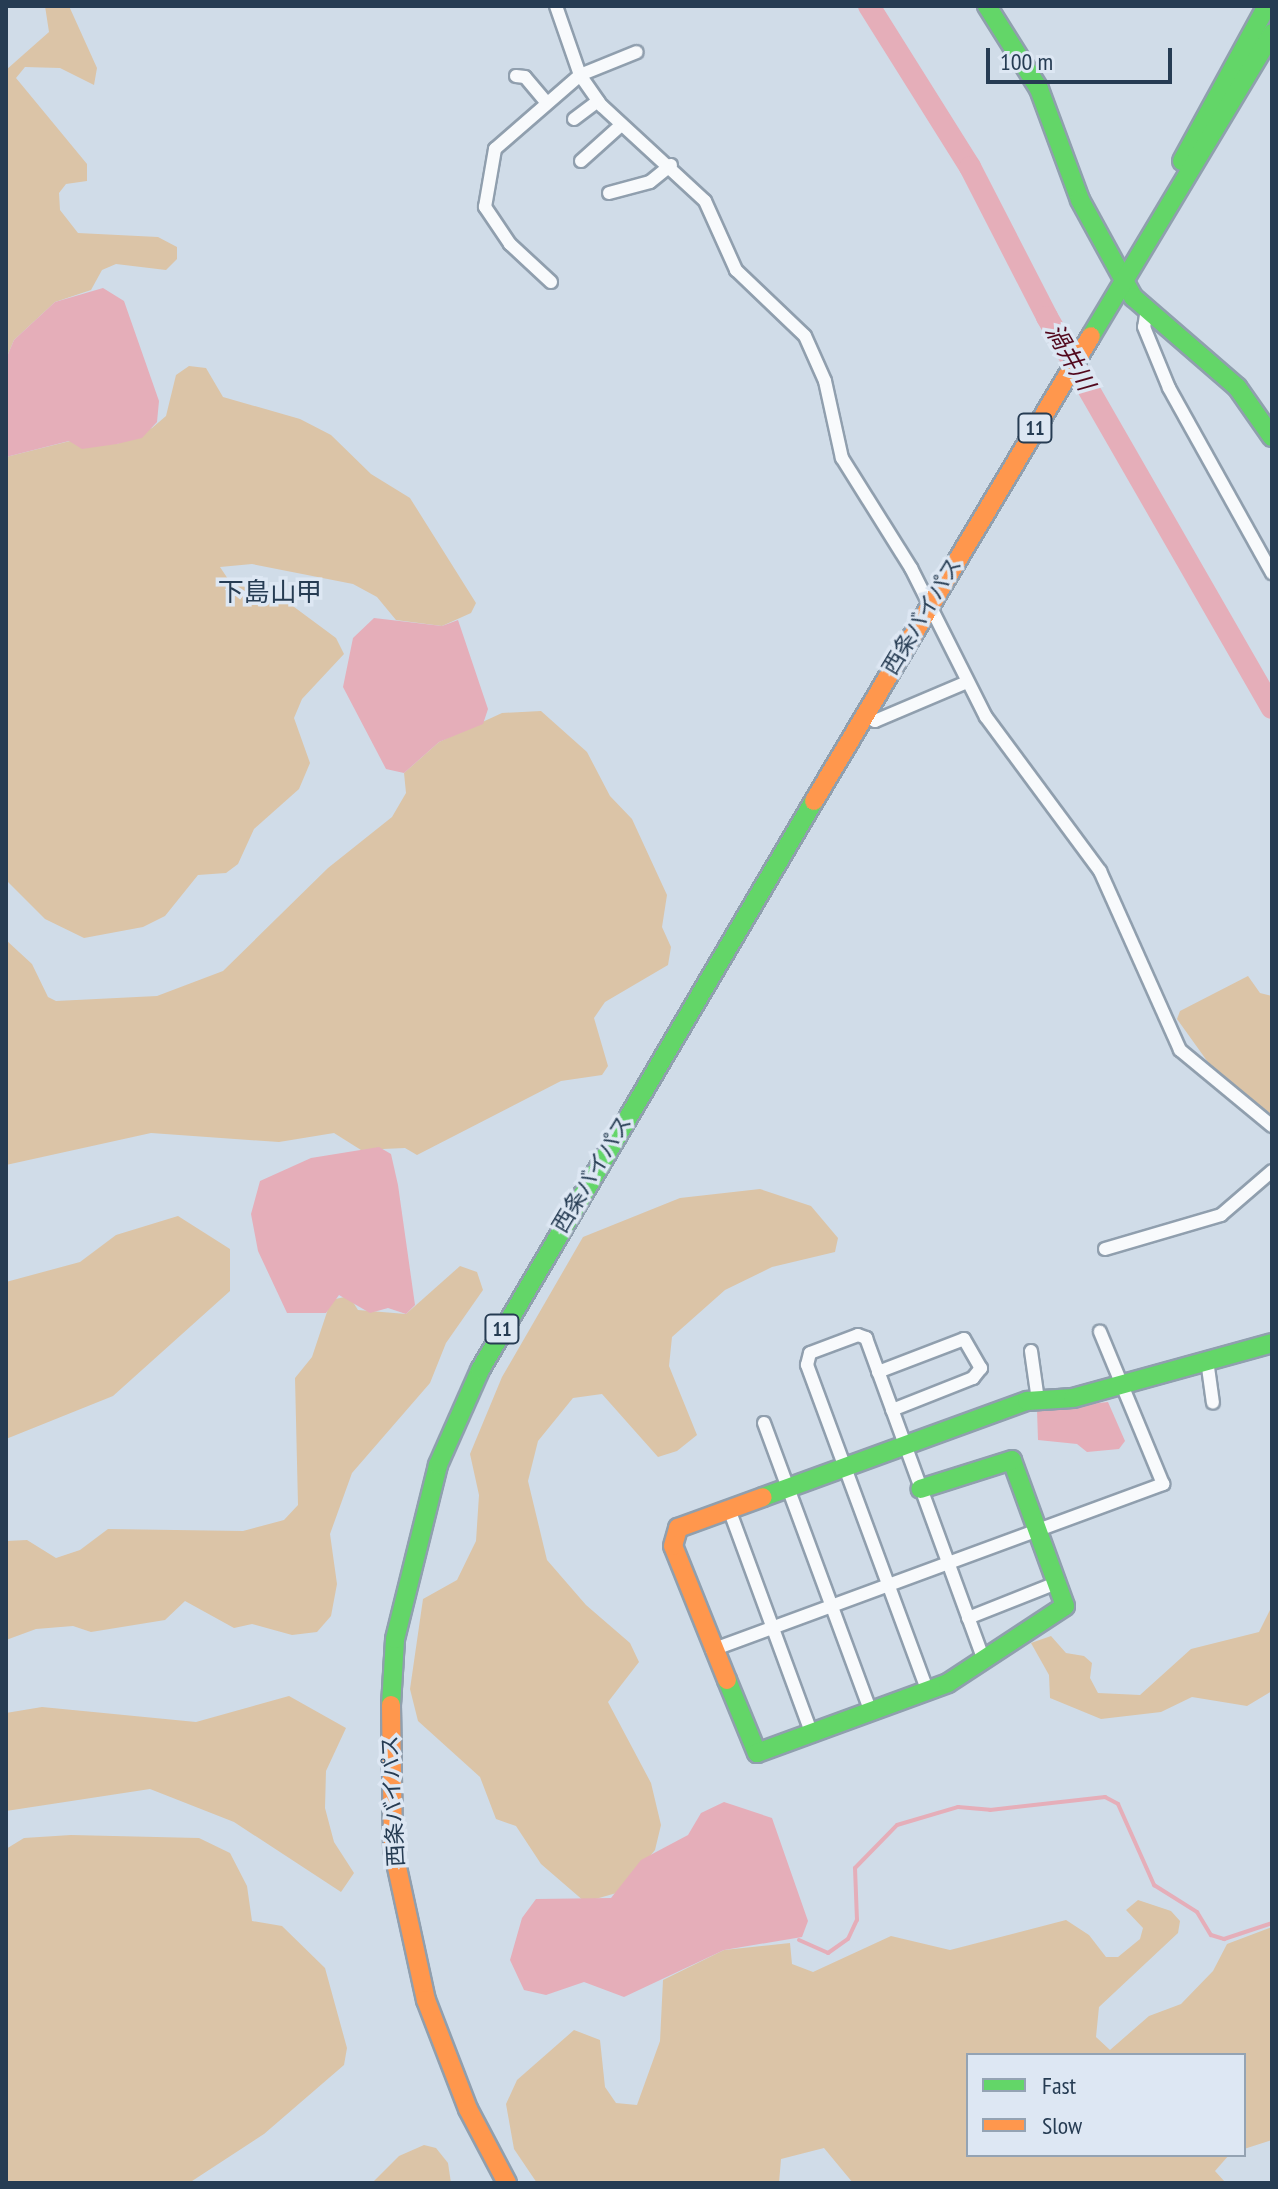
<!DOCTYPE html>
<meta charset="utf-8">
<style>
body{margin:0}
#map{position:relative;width:1278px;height:2189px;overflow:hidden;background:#d0dce8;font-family:"PT Sans Narrow","Noto Sans JP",sans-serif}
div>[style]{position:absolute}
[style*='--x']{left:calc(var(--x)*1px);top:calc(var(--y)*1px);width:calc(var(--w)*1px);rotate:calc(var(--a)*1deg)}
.green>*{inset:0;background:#dbc4a7}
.water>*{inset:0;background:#e5aeb9}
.stream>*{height:4px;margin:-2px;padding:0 2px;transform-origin:2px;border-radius:2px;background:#e5aeb9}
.river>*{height:22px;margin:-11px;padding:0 11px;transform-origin:11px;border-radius:11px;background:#e5aeb9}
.roads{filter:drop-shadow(2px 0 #909fae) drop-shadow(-2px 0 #909fae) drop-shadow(0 2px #909fae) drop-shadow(0 -2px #909fae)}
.street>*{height:12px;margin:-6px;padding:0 6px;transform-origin:6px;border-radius:6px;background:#f8fafc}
.fast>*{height:18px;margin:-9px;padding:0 9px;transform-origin:9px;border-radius:9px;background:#63d668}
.slow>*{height:18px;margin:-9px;padding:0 9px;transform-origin:9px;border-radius:9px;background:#ff974d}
span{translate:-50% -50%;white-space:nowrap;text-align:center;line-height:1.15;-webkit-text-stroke:7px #dde7f3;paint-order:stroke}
.shield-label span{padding:2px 6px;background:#dde7f3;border:2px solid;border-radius:6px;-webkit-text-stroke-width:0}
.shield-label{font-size:20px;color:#263c53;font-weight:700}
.street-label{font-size:22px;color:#263c53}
.water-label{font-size:24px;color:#52081d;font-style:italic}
.quarter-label{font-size:26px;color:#263c53}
.frame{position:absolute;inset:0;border:8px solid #263c53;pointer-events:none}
.legend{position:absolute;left:966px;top:2053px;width:280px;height:104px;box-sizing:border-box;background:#dde7f3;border:2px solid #94a3b3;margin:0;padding:10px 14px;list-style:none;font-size:24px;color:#263c53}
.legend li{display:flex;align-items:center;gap:16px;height:40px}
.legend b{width:40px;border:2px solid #94a3b3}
.scale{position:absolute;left:986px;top:48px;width:186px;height:36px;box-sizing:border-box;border:4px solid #263c53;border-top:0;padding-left:10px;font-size:24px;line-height:28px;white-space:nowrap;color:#263c53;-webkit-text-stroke:6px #dde7f3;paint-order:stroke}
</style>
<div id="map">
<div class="green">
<i style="clip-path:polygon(45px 6px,69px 6px,97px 68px,94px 85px,60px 68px,25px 67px,16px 78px,87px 164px,87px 181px,66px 184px,59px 193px,60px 210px,78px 233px,158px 237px,177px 247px,177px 259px,166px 270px,116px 264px,102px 270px,91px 290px,55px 302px,14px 340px,6px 359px,6px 70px,49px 32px)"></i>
<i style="clip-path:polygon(189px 366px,206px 368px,223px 397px,300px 419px,331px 435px,371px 474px,410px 498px,476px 603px,471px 613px,442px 626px,396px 620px,377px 597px,353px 584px,252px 564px,220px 567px,230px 582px,282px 598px,336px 638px,344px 654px,302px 699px,294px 718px,310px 763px,299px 789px,254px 829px,238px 864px,226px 873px,198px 875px,165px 916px,143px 927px,84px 938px,45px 919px,6px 880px,6px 457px,70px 441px,117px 444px,152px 428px,166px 416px,176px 375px)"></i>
<i style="clip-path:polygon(541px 711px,587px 752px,610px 796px,632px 819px,667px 895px,662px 927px,671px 947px,668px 965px,605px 1002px,594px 1018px,608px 1066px,602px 1075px,561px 1081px,417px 1155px,405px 1148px,361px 1150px,334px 1133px,279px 1142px,151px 1133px,6px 1165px,6px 940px,32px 964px,48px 997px,56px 1001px,157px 996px,223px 971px,328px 868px,392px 817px,406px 793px,404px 773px,439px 742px,502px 713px)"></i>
<i style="clip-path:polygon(1248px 976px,1260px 993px,1272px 996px,1272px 1115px,1215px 1072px,1177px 1019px,1180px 1011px)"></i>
<i style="clip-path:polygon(760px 1189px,811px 1206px,838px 1238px,835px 1252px,772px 1267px,725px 1290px,672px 1337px,669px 1366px,697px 1435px,677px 1451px,658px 1457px,602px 1394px,573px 1398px,538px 1441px,528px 1481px,547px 1560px,586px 1605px,630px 1643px,639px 1662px,608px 1702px,651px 1783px,661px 1825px,655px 1850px,620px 1892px,585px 1902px,541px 1864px,516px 1826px,496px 1819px,480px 1777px,418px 1721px,410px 1689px,423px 1599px,457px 1580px,476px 1541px,479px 1495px,470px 1454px,502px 1377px,583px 1237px,680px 1198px)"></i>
<i style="clip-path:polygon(178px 1216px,230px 1249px,230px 1291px,113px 1396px,6px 1439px,6px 1282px,80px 1262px,116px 1235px)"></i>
<i style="clip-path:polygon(460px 1266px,477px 1272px,483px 1290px,446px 1343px,430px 1383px,352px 1473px,330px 1534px,337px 1584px,331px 1616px,317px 1632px,292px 1635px,252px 1624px,234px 1628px,185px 1601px,165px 1620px,91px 1632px,73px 1626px,36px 1629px,6px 1640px,6px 1541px,27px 1540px,56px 1558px,80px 1550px,108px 1529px,243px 1531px,284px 1520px,298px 1505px,295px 1378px,312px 1357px,331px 1300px,349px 1296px,358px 1310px,406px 1314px)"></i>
<i style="clip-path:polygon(1272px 1606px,1272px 1691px,1247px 1706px,1192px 1697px,1161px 1712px,1101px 1719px,1050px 1698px,1049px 1675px,1031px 1643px,1051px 1636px,1066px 1653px,1084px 1656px,1092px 1663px,1090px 1678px,1098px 1693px,1140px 1695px,1191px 1649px,1259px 1632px)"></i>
<i style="clip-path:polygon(289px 1696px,346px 1728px,326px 1771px,325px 1808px,334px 1842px,354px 1873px,341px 1892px,234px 1822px,150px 1789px,6px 1811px,6px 1713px,42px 1707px,196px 1722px)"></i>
<i style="clip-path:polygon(71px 1835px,199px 1838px,230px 1853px,247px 1886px,252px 1921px,282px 1926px,325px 1968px,347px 2048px,344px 2065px,264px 2134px,189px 2183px,6px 2183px,6px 1849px,24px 1838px)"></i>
<i style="clip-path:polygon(1138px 1900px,1171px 1911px,1180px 1921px,1178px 1933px,1099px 2007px,1096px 2037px,1110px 2050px,1149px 2016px,1181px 2004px,1213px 1971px,1227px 1944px,1272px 1927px,1272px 2140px,1244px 2149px,1244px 2055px,968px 2055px,968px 2155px,1229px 2155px,1215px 2171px,1225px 2182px,1252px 2183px,853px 2183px,824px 2148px,781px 2159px,779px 2183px,537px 2183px,514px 2149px,506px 2104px,517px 2080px,574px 2030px,600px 2040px,605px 2087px,616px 2103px,637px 2105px,660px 2041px,663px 1980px,724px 1950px,790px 1943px,792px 1964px,813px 1972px,891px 1936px,950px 1950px,1066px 1920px,1089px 1935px,1106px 1957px,1118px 1957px,1140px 1939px,1143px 1928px,1126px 1910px)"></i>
<i style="clip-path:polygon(424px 2145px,436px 2148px,448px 2163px,451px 2183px,372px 2183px,399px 2156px)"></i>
</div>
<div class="water">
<i style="clip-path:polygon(103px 288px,124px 301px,159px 401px,157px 422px,142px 438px,117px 444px,82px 449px,69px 441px,6px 457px,6px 359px,14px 340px,55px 302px)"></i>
<i style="clip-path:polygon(374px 618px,442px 626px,458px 620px,488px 709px,483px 724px,439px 742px,404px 773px,386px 769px,343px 687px,353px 638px)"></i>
<i style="clip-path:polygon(379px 1147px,391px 1154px,398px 1185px,415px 1305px,406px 1314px,388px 1308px,370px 1313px,339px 1295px,326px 1313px,287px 1313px,258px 1251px,251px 1214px,260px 1181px,311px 1158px)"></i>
<i style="clip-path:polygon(1108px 1402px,1125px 1441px,1119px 1449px,1087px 1452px,1077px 1444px,1038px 1440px,1037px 1410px)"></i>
<i style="clip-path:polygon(724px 1802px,772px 1818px,808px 1921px,802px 1937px,724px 1950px,624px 1997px,584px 1982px,546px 1995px,524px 1990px,510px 1960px,522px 1918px,536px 1899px,611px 1898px,641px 1860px,688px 1835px,701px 1813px)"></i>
</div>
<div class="stream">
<i style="--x:799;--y:1940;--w:32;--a:24"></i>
<i style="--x:828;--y:1953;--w:24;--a:-35"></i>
<i style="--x:848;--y:1939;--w:21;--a:-65"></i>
<i style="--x:857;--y:1920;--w:52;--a:-92.2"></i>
<i style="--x:855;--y:1868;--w:60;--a:-45.7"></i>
<i style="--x:897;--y:1825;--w:64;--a:-16.4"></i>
<i style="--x:958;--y:1807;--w:32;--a:5"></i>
<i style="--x:990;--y:1810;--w:116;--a:-6.4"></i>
<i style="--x:1105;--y:1797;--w:15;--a:28"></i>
<i style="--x:1118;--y:1804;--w:89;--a:66"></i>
<i style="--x:1154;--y:1885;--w:51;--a:32.1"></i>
<i style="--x:1197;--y:1912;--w:27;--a:59"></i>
<i style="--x:1211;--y:1935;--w:14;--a:17"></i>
<i style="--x:1224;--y:1939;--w:51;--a:-18.4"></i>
</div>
<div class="river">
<i style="--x:869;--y:6;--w:190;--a:57.9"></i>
<i style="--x:970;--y:167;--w:169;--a:62.8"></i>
<i style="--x:1047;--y:317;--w:451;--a:60.1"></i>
</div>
<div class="roads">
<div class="street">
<i style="--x:556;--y:6;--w:73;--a:70.8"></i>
<i style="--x:580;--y:75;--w:38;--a:55"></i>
<i style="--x:602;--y:106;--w:140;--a:42.7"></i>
<i style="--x:705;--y:201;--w:76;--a:65.8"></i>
<i style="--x:736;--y:270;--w:95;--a:43.7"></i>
<i style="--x:805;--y:336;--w:49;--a:66"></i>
<i style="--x:825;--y:381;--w:79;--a:77.6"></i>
<i style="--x:842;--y:458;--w:130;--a:57.9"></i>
<i style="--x:911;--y:568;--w:167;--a:63.3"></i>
<i style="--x:986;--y:717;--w:192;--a:53.5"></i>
<i style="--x:1100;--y:871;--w:196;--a:65.9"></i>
<i style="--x:1180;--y:1050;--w:119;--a:39.6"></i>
<i style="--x:516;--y:76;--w:9;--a:6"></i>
<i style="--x:525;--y:77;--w:30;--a:50"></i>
<i style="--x:574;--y:119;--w:30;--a:-37"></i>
<i style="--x:581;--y:161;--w:52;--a:-41.9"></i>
<i style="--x:609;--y:193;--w:42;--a:-15"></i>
<i style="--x:650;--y:182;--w:27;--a:-39"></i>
<i style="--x:551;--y:282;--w:56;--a:-137.2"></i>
<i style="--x:510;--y:244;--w:45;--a:-124"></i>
<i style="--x:485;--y:207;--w:59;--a:-80.2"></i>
<i style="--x:495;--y:149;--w:113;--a:-41"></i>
<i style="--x:580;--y:75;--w:61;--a:-22"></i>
<i style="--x:1147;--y:309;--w:18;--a:99"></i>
<i style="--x:1144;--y:327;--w:66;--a:67.7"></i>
<i style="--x:1169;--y:388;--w:212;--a:60.9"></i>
<i style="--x:863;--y:714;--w:14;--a:30"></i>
<i style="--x:875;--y:721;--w:100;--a:-23"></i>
<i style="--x:1105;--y:1249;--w:121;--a:-16.3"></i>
<i style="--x:1221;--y:1215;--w:67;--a:-40.8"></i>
<i style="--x:1031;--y:1351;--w:49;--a:81.9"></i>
<i style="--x:1207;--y:1360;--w:43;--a:82.1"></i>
<i style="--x:878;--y:1372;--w:92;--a:-21"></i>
<i style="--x:964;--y:1339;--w:34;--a:60"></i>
<i style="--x:981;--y:1368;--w:13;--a:129"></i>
<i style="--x:973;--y:1378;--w:87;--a:158.4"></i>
<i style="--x:764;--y:1423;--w:309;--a:69.7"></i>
<i style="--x:729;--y:1509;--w:241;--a:69.8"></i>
<i style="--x:968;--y:1618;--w:98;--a:-21.6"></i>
<i style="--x:712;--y:1650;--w:481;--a:-20.2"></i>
<i style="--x:1163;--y:1484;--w:165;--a:-112.5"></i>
<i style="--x:928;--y:1692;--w:349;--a:-110.3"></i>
<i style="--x:807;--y:1365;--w:12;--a:-76"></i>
<i style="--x:810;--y:1353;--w:51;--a:-20.6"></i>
<i style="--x:858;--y:1335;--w:9;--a:21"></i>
<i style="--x:866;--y:1338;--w:343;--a:69.9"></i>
</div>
<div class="fast">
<i style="--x:987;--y:6;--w:98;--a:57.9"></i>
<i style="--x:1039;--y:89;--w:118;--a:69.7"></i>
<i style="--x:1080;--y:200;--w:111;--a:61.3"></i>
<i style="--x:1133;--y:297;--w:138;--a:40.9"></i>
<i style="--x:1237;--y:387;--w:61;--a:55"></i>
<i style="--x:1182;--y:161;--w:177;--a:-61.3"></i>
<i style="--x:1091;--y:336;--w:353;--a:-59.1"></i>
<i style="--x:763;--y:1497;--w:281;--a:-20"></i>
<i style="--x:1027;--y:1401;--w:46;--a:-3.7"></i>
<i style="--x:1073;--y:1398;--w:206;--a:-15.4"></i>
<i style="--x:727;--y:1680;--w:79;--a:67.7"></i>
<i style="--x:757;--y:1753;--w:203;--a:-20.1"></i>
<i style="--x:948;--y:1683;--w:140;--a:-33.3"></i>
<i style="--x:1065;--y:1606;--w:155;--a:-110"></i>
<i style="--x:1012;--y:1460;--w:96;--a:162.5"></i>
<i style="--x:391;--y:1705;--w:66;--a:-86.5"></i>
<i style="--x:395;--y:1639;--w:179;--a:-76.1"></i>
<i style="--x:438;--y:1465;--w:104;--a:-66.1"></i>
<i style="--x:480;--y:1370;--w:660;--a:-59.59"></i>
</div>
<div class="slow">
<i style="--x:814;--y:801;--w:541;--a:-59.22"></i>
<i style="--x:727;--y:1680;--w:144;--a:-111.9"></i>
<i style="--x:673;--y:1546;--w:19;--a:-74"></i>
<i style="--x:678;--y:1528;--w:90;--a:-20"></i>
<i style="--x:391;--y:1705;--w:144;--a:89.2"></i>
<i style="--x:393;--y:1849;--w:155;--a:77.7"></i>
<i style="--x:426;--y:2000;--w:117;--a:68.9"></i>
<i style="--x:468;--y:2109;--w:84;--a:62.2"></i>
</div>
</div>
<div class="shield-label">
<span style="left:1035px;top:428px">11</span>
<span style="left:502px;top:1329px">11</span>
</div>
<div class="street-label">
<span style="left:922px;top:616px;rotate:-59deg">西条バイパス</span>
<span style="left:592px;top:1174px;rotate:-59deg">西条バイパス</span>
<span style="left:393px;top:1801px;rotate:-93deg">西条バイパス</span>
</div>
<div class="water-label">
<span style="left:1070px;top:357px;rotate:60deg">渦井川</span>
</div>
<div class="quarter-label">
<span style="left:270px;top:592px">下島山甲</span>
</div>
<div class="frame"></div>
<ul class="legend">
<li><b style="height:10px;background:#63d668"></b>Fast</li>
<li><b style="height:10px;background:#ff974d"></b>Slow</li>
</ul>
<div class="scale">100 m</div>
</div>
